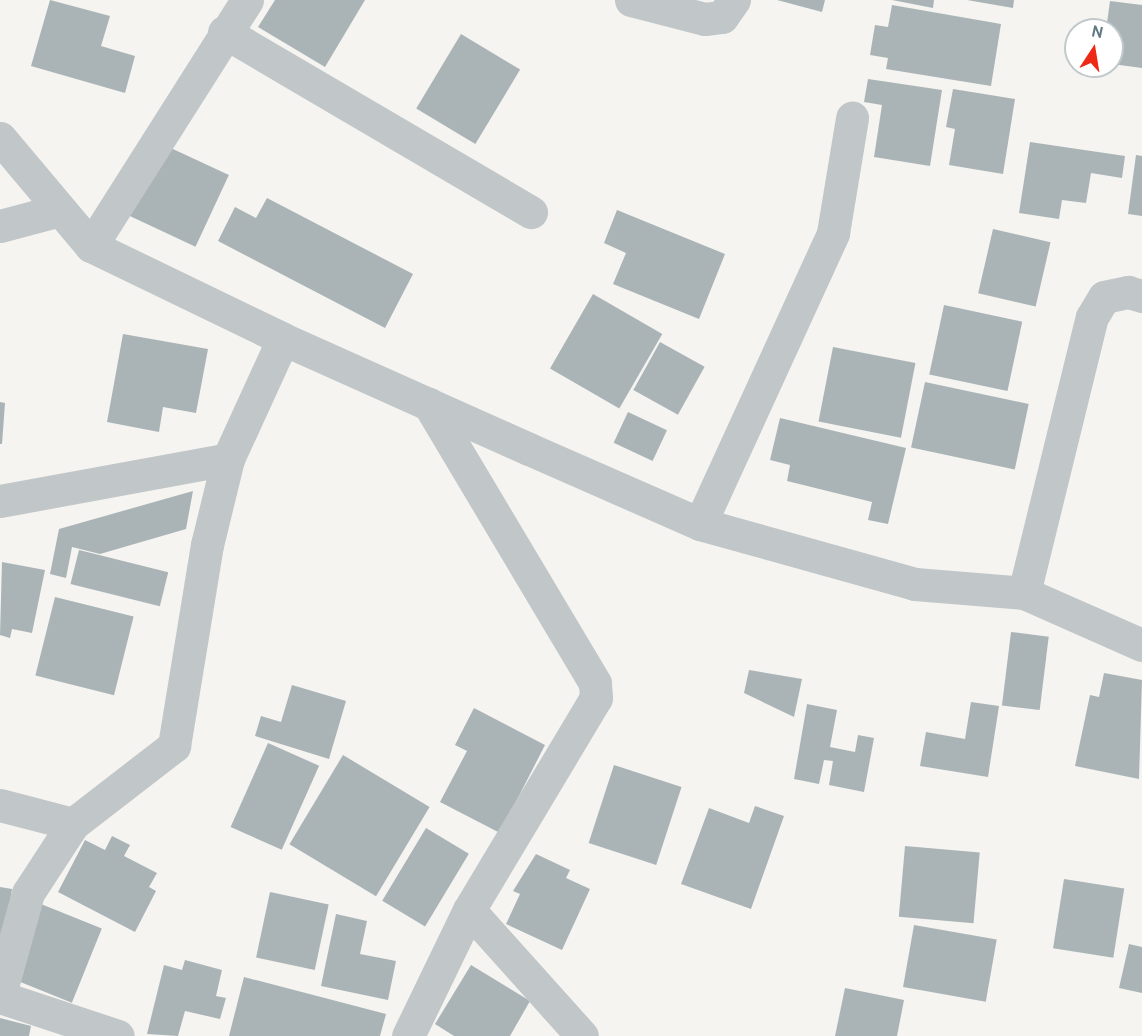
<!DOCTYPE html>
<style>
body{margin:0}
#map{position:relative;width:1142px;height:1036px;overflow:hidden;background:#f5f4f0;font-family:Cabin,sans-serif}
div>[style]{position:absolute}
[style*='--x']{left:calc(var(--x)*1px);top:calc(var(--y)*1px);width:calc(var(--w)*1px);rotate:calc(var(--a)*1deg)}
.building>*{inset:0;background:#aab4b7;transform-origin:0 0}
.minor>*{height:33px;margin:-16.5px;padding:0 16.5px;transform-origin:16.5px;border-radius:16.5px;background:#c1c6c8}
span{translate:-50% -50%;white-space:nowrap;text-align:center;line-height:1.15;-webkit-text-stroke:6px #fff;paint-order:stroke}
.north{position:absolute;left:1064px;top:18px;width:60px;height:60px;box-sizing:border-box;background:#fff;border:2px solid #c0c9cd;border-radius:50%;rotate:12deg;font-size:16px;font-weight:700;line-height:24px;text-align:center;color:#617983}
.north::after{content:'';display:block;margin:auto;width:21px;height:27px;background:#ee2a17;clip-path:polygon(50% 0,100% 100%,50% 72%,0 100%)}
</style>
<div id="map">
<div class="building">
<i style="clip-path:polygon(50px 0,110px 16px,101px 46px,135px 56px,125px 93px,31px 66px)"></i>
<i style="clip-path:polygon(275px 0,365px 0,325px 67px,258px 27px)"></i>
<i style="clip-path:polygon(777px 0,825px 0,822px 12px)"></i>
<i style="clip-path:polygon(892px 0,934px 0,933px 8px)"></i>
<i style="clip-path:polygon(967px 0,1014px 0,1013px 8px)"></i>
<i style="clip-path:polygon(1110px 1px,1142px 5px,1142px 68px,1112px 64px,1112px 30px,1106px 30px)"></i>
<i style="clip-path:polygon(892px 5px,1001px 24px,991px 86px,886px 69px,888px 58px,870px 55px,875px 25px,888px 27px)"></i>
<i style="left:461px;top:34px;width:69px;height:87px;rotate:31deg"></i>
<i style="clip-path:polygon(868px 79px,942px 90px,930px 166px,874px 157px,882px 105px,864px 102px)"></i>
<i style="clip-path:polygon(953px 89px,1015px 99px,1003px 174px,949px 165px,955px 129px,946px 127px)"></i>
<i style="clip-path:polygon(1030px 142px,1125px 156px,1122px 178px,1091px 173px,1086px 203px,1062px 200px,1059px 219px,1019px 213px)"></i>
<i style="left:160px;top:143px;width:76px;height:79px;rotate:25deg"></i>
<i style="clip-path:polygon(1136px 155px,1142px 156px,1142px 216px,1128px 214px)"></i>
<i style="clip-path:polygon(267px 198px,413px 274px,385px 328px,218px 241px,235px 207px,256px 218px)"></i>
<i style="clip-path:polygon(617px 210px,725px 254px,699px 319px,613px 284px,626px 253px,604px 243px)"></i>
<i style="left:993px;top:229px;width:59px;height:66px;rotate:13deg"></i>
<i style="left:593px;top:294px;width:80px;height:86px;rotate:30deg"></i>
<i style="left:944px;top:305px;width:80px;height:71px;rotate:12deg"></i>
<i style="clip-path:polygon(123px 334px,208px 349px,196px 413px,163px 407px,159px 432px,107px 422px)"></i>
<i style="left:660px;top:342px;width:51px;height:55px;rotate:29deg"></i>
<i style="left:833px;top:347px;width:84px;height:76px;rotate:11deg"></i>
<i style="left:925px;top:382px;width:106px;height:67px;rotate:12deg"></i>
<i style="clip-path:polygon(0 402px,5px 403px,2px 444px,0 444px)"></i>
<i style="left:628px;top:412px;width:43px;height:34px;rotate:25deg"></i>
<i style="clip-path:polygon(780px 418px,906px 448px,888px 524px,868px 520px,872px 502px,787px 481px,790px 465px,770px 460px)"></i>
<i style="clip-path:polygon(193px 491px,186px 529px,100px 554px,72px 547px,66px 578px,50px 574px,59px 529px)"></i>
<i style="left:79px;top:550px;width:92px;height:35px;rotate:14deg"></i>
<i style="clip-path:polygon(2px 562px,45px 570px,32px 633px,12px 629px,10px 638px,0 635px)"></i>
<i style="left:55px;top:597px;width:81px;height:81px;rotate:14deg"></i>
<i style="left:1011px;top:632px;width:38px;height:74px;rotate:7deg"></i>
<i style="clip-path:polygon(749px 670px,802px 679px,794px 717px,744px 693px)"></i>
<i style="clip-path:polygon(1104px 673px,1142px 680px,1139px 779px,1075px 766px,1090px 695px,1099px 697px)"></i>
<i style="clip-path:polygon(292px 685px,346px 701px,329px 759px,255px 736px,261px 716px,281px 722px)"></i>
<i style="clip-path:polygon(971px 702px,999px 706px,988px 777px,920px 766px,926px 732px,965px 739px)"></i>
<i style="clip-path:polygon(807px 704px,837px 710px,830px 747px,855px 752px,858px 735px,874px 738px,864px 792px,829px 785px,833px 761px,824px 760px,819px 784px,794px 779px)"></i>
<i style="clip-path:polygon(474px 708px,545px 745px,500px 833px,440px 802px,467px 751px,455px 745px)"></i>
<i style="left:268px;top:743px;width:56px;height:92px;rotate:24deg"></i>
<i style="left:343px;top:755px;width:101px;height:104px;rotate:31deg"></i>
<i style="left:614px;top:765px;width:71px;height:82px;rotate:18deg"></i>
<i style="clip-path:polygon(755px 806px,784px 816px,751px 909px,681px 884px,709px 808px,749px 823px)"></i>
<i style="left:426px;top:828px;width:50px;height:85px;rotate:31deg"></i>
<i style="clip-path:polygon(112px 836px,130px 845px,124px 856px,157px 873px,149px 887px,156px 891px,135px 932px,58px 892px,85px 840px,105px 850px)"></i>
<i style="left:905px;top:846px;width:75px;height:71px;rotate:5deg"></i>
<i style="clip-path:polygon(536px 854px,570px 870px,566px 878px,590px 889px,562px 950px,506px 924px,520px 894px,513px 891px)"></i>
<i style="left:1064px;top:879px;width:61px;height:70px;rotate:9deg"></i>
<i style="clip-path:polygon(0 887px,12px 889px,1px 961px,0 961px)"></i>
<i style="left:270px;top:892px;width:60px;height:67px;rotate:12deg"></i>
<i style="left:36px;top:902px;width:71px;height:80px;rotate:22deg"></i>
<i style="clip-path:polygon(336px 914px,367px 921px,360px 954px,396px 961px,388px 1000px,321px 986px)"></i>
<i style="left:914px;top:925px;width:84px;height:63px;rotate:10deg"></i>
<i style="clip-path:polygon(1129px 944px,1142px 947px,1142px 993px,1119px 988px)"></i>
<i style="clip-path:polygon(185px 960px,222px 970px,216px 996px,226px 998px,220px 1019px,185px 1011px,178px 1036px,147px 1034px,164px 965px,182px 970px)"></i>
<i style="clip-path:polygon(471px 965px,530px 1001px,510px 1036px,454px 1036px,435px 1024px)"></i>
<i style="clip-path:polygon(244px 977px,386px 1014px,380px 1036px,229px 1036px)"></i>
<i style="clip-path:polygon(845px 988px,904px 1000px,897px 1036px,835px 1036px)"></i>
<i style="clip-path:polygon(0 1018px,31px 1026px,29px 1036px,0 1036px)"></i>
</div>
<div class="minor">
<i style="--x:631;--y:0;--w:76;--a:14.4"></i>
<i style="--x:705;--y:19;--w:17;--a:-7"></i>
<i style="--x:722;--y:17;--w:21;--a:-55"></i>
<i style="--x:224;--y:32;--w:356;--a:30.4"></i>
<i style="--x:0;--y:138;--w:141;--a:49.9"></i>
<i style="--x:91;--y:246;--w:213;--a:25.8"></i>
<i style="--x:283;--y:339;--w:269;--a:24.1"></i>
<i style="--x:529;--y:449;--w:187;--a:23.7"></i>
<i style="--x:700;--y:524;--w:223;--a:15.6"></i>
<i style="--x:915;--y:584;--w:109;--a:4.7"></i>
<i style="--x:1024;--y:593;--w:129;--a:23.8"></i>
<i style="--x:0;--y:226;--w:62;--a:-14.9"></i>
<i style="--x:91;--y:246;--w:291;--a:-57.6"></i>
<i style="--x:0;--y:501;--w:232;--a:-10.4"></i>
<i style="--x:700;--y:524;--w:320;--a:-65.4"></i>
<i style="--x:833;--y:233;--w:117;--a:-80.6"></i>
<i style="--x:1024;--y:593;--w:284;--a:-76.2"></i>
<i style="--x:1092;--y:317;--w:23;--a:-59"></i>
<i style="--x:1104;--y:297;--w:25;--a:-12"></i>
<i style="--x:1128;--y:292;--w:15;--a:16"></i>
<i style="--x:0;--y:805;--w:75;--a:14.6"></i>
<i style="--x:469;--y:910;--w:169;--a:48.1"></i>
<i style="--x:0;--y:994;--w:105;--a:-74.5"></i>
<i style="--x:28;--y:893;--w:82;--a:-56.9"></i>
<i style="--x:73;--y:824;--w:128;--a:-37.7"></i>
<i style="--x:174;--y:746;--w:204;--a:-80.7"></i>
<i style="--x:207;--y:545;--w:89;--a:-76.3"></i>
<i style="--x:228;--y:459;--w:132;--a:-65.4"></i>
<i style="--x:0;--y:997;--w:124;--a:18.3"></i>
<i style="--x:408;--y:1036;--w:140;--a:-64.2"></i>
<i style="--x:469;--y:910;--w:247;--a:-59.1"></i>
<i style="--x:596;--y:698;--w:15;--a:-94"></i>
<i style="--x:595;--y:683;--w:325;--a:-120.8"></i>
</div>
<div class="north">N</div>
</div>
